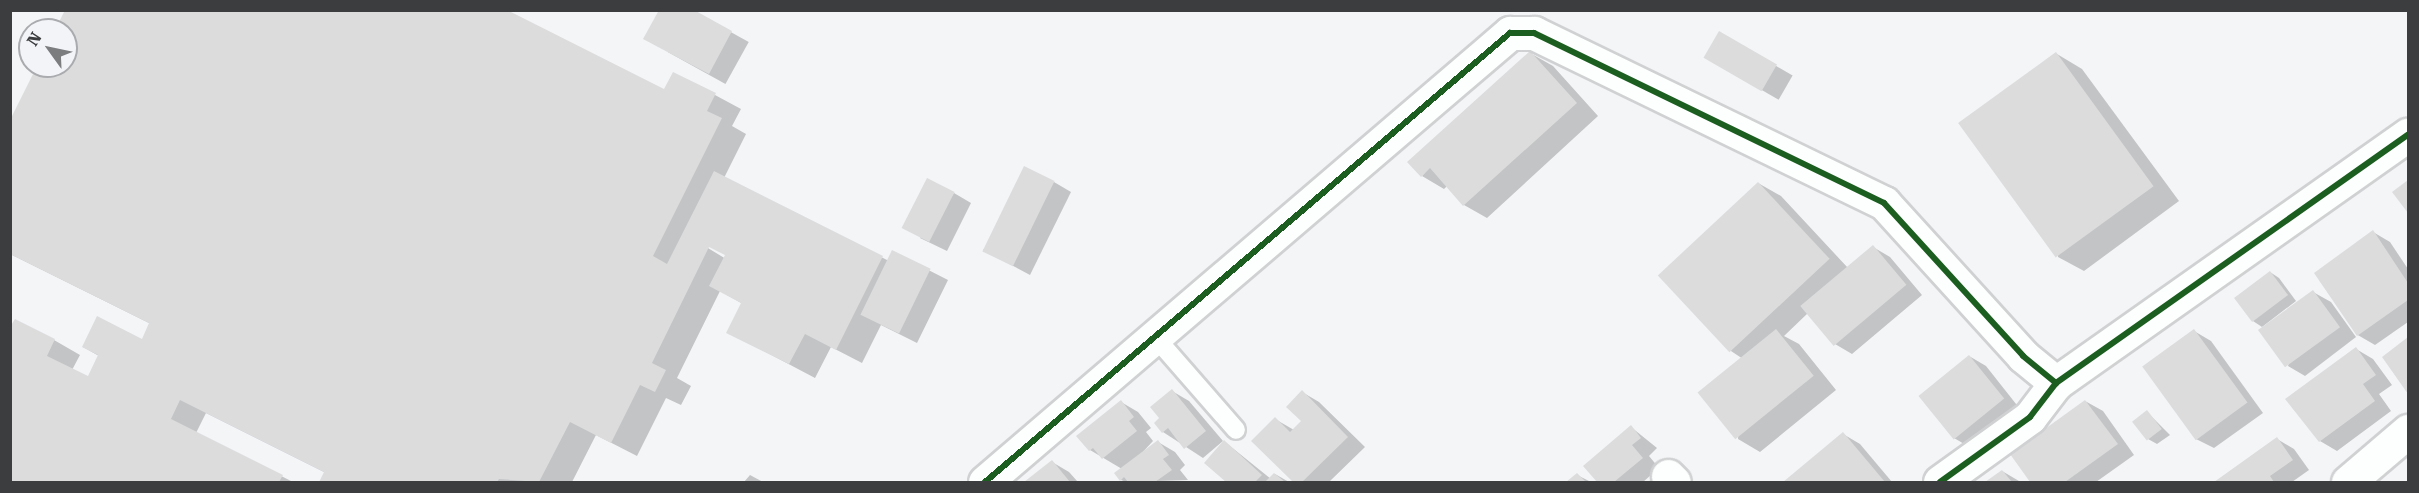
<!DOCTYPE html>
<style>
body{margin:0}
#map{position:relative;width:2419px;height:493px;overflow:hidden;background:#f3f5f7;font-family:"Roboto Serif",serif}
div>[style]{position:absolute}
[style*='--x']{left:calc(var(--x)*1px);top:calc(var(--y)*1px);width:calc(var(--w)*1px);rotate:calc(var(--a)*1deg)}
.shadow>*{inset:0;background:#0003;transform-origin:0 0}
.building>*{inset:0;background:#dcdcdd;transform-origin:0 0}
.roads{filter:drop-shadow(2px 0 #d0d1d2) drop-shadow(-2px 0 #d0d1d2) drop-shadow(0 2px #d0d1d2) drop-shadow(0 -2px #d0d1d2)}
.lane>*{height:18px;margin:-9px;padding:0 9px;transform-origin:9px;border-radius:9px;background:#fdfefe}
.street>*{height:33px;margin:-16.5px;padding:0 16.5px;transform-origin:16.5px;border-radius:16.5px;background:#fdfefe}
.cycleway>*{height:6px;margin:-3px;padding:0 3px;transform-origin:3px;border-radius:3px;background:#1b5e20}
span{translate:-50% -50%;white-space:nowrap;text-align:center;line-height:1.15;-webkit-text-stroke:4.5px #f2f4f8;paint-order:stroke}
.frame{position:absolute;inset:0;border:12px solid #3c3d3e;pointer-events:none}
.north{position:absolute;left:18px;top:18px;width:60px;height:60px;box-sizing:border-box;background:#f2f4f8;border:2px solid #a9abae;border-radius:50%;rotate:303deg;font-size:16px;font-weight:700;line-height:24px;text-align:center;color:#3c3d3e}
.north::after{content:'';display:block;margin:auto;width:21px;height:27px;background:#7c7d7f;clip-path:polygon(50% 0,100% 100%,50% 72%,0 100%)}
</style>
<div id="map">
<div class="shadow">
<i style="clip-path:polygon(evenodd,67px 10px,665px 91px,715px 95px,741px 109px,732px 126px,746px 134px,724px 178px,889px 261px,893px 252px,948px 280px,917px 343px,881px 325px,862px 363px,831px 347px,815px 378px,728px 332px,743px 304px,720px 291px,677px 378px,691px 386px,681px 405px,666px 398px,637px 456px,596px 435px,572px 482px,321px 482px,326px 473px,206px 413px,196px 433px,293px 482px,10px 482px,10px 330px,54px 340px,80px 355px,72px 370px,88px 378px,99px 356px,83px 347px,143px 341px,151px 324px,10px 254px,39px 66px,66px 66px,66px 30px,57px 30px,67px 10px,704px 243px,726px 255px,726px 259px,703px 245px,704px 243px)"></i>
<i style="left:691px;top:10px;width:66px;height:48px;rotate:29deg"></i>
<i style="left:1719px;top:33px;width:85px;height:28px;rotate:30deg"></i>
<i style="clip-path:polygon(1530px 53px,1553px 66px,1598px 116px,1487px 218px,1464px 205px,1447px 186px,1444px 189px,1422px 176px)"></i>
<i style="clip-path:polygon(2057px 54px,2082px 69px,2179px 201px,2084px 271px,2058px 257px)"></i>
<i style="clip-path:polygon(1054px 182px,1071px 192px,1030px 275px,983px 250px)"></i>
<i style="clip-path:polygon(1758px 183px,1781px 196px,1848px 268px,1873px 247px,1890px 257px,1922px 295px,1852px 354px,1835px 344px,1808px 313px,1784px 336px,1799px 344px,1836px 390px,1760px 452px,1738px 439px,1743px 359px,1731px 351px)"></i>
<i style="clip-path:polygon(954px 193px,971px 203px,947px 251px,920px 238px)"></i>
<i style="clip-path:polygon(2373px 232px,2390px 242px,2408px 269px,2408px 322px,2375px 345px,2356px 334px)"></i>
<i style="clip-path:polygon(2270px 272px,2279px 278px,2296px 301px,2262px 327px,2253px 321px,2235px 298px)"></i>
<i style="clip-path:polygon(2313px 292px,2331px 302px,2356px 337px,2305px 376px,2288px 366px)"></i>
<i style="clip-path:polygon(2194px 331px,2211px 341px,2263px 413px,2214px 448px,2196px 439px)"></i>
<i style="clip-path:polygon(2408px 339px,2408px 391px,2384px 357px)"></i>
<i style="clip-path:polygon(2356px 349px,2373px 359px,2392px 385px,2379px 394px,2391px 411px,2337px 451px,2320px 441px)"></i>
<i style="clip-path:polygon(1969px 356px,1986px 366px,2020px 409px,1971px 448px,1954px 438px)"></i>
<i style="clip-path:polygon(1172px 391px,1189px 401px,1223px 441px,1203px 458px,1163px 432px,1161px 418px)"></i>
<i style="clip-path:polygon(1302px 392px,1319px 402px,1365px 447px,1329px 482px,1295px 482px,1253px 441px,1275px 419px,1294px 430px,1303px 421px)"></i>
<i style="clip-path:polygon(2085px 401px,2103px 411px,2134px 455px,2096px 482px,2032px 482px,2012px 455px)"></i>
<i style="clip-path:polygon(1121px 402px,1138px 412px,1151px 428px,1146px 432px,1153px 441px,1140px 455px,1158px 442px,1175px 452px,1185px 465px,1180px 470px,1188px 480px,1126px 482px,1121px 480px,1122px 469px,1090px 450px)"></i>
<i style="clip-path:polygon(2147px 412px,2170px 435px,2157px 444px,2148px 439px)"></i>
<i style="clip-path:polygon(1631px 427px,1657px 448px,1649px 456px,1659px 468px,1643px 482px,1599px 482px,1585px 467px)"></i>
<i style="clip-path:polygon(1843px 434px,1860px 444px,1892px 482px,1785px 482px)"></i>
<i style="clip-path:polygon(2277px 439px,2294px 449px,2309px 470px,2292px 482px,2217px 482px)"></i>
<i style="clip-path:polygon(1225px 442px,1271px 479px,1275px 474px,1289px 482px,1228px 482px,1206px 462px)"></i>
<i style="clip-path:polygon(1052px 462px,1069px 472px,1078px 482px,1026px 482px)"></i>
<i style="clip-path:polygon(2002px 471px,2019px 481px,2020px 482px,1987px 482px)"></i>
<i style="clip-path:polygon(750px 475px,763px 482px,744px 482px)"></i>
<i style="clip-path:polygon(1577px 475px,1591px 482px,1568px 482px)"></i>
</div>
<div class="building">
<i style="clip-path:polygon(65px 10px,507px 10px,664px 89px,673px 72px,716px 93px,707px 111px,722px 118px,653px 256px,667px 264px,714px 171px,883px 256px,836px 350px,805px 334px,789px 364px,726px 333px,741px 303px,709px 286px,725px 255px,709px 247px,652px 363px,666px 370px,655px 392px,640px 385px,611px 443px,570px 422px,539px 482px,499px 479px,497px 482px,319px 482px,324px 472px,180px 400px,171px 419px,283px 475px,279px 482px,10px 482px,10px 327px,15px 319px,55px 339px,47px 356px,88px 376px,98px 355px,82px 347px,97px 316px,142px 339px,149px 323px,10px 254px,10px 120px,37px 66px,66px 66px,66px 30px,55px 30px)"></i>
<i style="clip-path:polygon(659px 10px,694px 10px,732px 31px,709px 74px,643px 39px)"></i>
<i style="left:1719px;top:31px;width:67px;height:31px;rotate:30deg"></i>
<i style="clip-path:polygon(1530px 51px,1577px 103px,1463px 206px,1430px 168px,1421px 177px,1407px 162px)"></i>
<i style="left:2056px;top:52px;width:166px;height:121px;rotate:54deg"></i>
<i style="left:1024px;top:166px;width:34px;height:95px;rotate:26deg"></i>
<i style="left:927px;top:178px;width:31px;height:56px;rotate:27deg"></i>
<i style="clip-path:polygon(2408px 180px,2408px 213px,2392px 192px)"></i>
<i style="left:1758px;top:182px;width:105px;height:137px;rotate:47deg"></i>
<i style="clip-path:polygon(2373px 230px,2408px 283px,2408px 300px,2357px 336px,2314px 273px)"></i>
<i style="left:1873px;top:245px;width:52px;height:95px;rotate:50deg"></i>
<i style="left:892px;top:250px;width:43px;height:72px;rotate:26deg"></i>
<i style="left:2270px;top:271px;width:30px;height:45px;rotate:53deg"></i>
<i style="left:2313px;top:290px;width:46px;height:68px;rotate:54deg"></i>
<i style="left:1776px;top:329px;width:60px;height:101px;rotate:51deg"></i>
<i style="left:2194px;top:329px;width:91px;height:64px;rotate:54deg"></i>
<i style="clip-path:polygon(2408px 337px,2408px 394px,2382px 357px)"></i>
<i style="clip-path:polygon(2356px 347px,2376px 375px,2363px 384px,2375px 401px,2319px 442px,2285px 399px)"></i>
<i style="left:1969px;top:355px;width:56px;height:65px;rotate:51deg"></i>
<i style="clip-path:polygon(1172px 389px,1206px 431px,1184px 449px,1168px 428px,1162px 433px,1154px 423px,1159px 418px,1150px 407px)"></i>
<i style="clip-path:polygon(1302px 390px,1348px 437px,1302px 482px,1293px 482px,1251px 441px,1275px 417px,1290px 432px,1301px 421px,1286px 407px)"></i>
<i style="clip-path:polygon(1121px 400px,1134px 417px,1129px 421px,1137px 431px,1102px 459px,1093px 448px,1089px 451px,1076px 436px)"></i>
<i style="clip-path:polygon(2085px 400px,2118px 444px,2065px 482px,2030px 482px,2010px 454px)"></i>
<i style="left:2147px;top:410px;width:24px;height:19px;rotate:52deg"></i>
<i style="clip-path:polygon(1631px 425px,1641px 438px,1632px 445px,1643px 458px,1614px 482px,1597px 482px,1583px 466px)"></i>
<i style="clip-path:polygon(1843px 432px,1885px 482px,1783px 482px)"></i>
<i style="clip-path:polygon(2277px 437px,2293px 460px,2270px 476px,2274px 482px,2214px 482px)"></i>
<i style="clip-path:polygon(1158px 440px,1169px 455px,1163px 459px,1172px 470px,1155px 482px,1128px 482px,1124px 477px,1120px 481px,1114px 473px)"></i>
<i style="clip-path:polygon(1224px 440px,1262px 475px,1255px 482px,1226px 482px,1204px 463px)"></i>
<i style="clip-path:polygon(1052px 460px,1070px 482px,1024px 482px)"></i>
<i style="clip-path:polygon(2002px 470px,2012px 482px,1985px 482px)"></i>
<i style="clip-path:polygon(1274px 473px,1285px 482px,1265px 482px)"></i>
<i style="clip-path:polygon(1577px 473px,1586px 482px,1566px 482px)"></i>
</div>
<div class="roads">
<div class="lane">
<i style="--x:1155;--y:337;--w:123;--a:48.9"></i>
</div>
<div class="street">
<i style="--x:1668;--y:476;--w:8;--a:45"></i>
<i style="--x:985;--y:482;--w:691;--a:-40.54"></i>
<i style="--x:1510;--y:33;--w:24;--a:0"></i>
<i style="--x:1534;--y:33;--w:389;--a:25.9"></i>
<i style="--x:1884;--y:203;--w:207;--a:47.7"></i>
<i style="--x:2023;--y:356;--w:43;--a:39.3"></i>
<i style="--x:1940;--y:482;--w:111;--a:-35.8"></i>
<i style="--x:2030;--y:417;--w:43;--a:-52.6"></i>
<i style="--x:2056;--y:383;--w:431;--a:-35.2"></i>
<i style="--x:2348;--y:482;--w:79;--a:-40.4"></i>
</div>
</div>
<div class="cycleway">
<i style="--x:985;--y:482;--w:691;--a:-40.54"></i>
<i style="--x:1510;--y:33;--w:24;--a:0"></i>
<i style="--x:1534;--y:33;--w:389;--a:25.9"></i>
<i style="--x:1884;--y:203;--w:207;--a:47.7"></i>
<i style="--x:2023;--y:356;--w:43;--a:39.3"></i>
<i style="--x:1940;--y:482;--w:111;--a:-35.8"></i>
<i style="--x:2030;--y:417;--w:43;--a:-52.6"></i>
<i style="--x:2056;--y:383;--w:431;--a:-35.2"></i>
</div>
<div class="frame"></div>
<div class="north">N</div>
</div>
